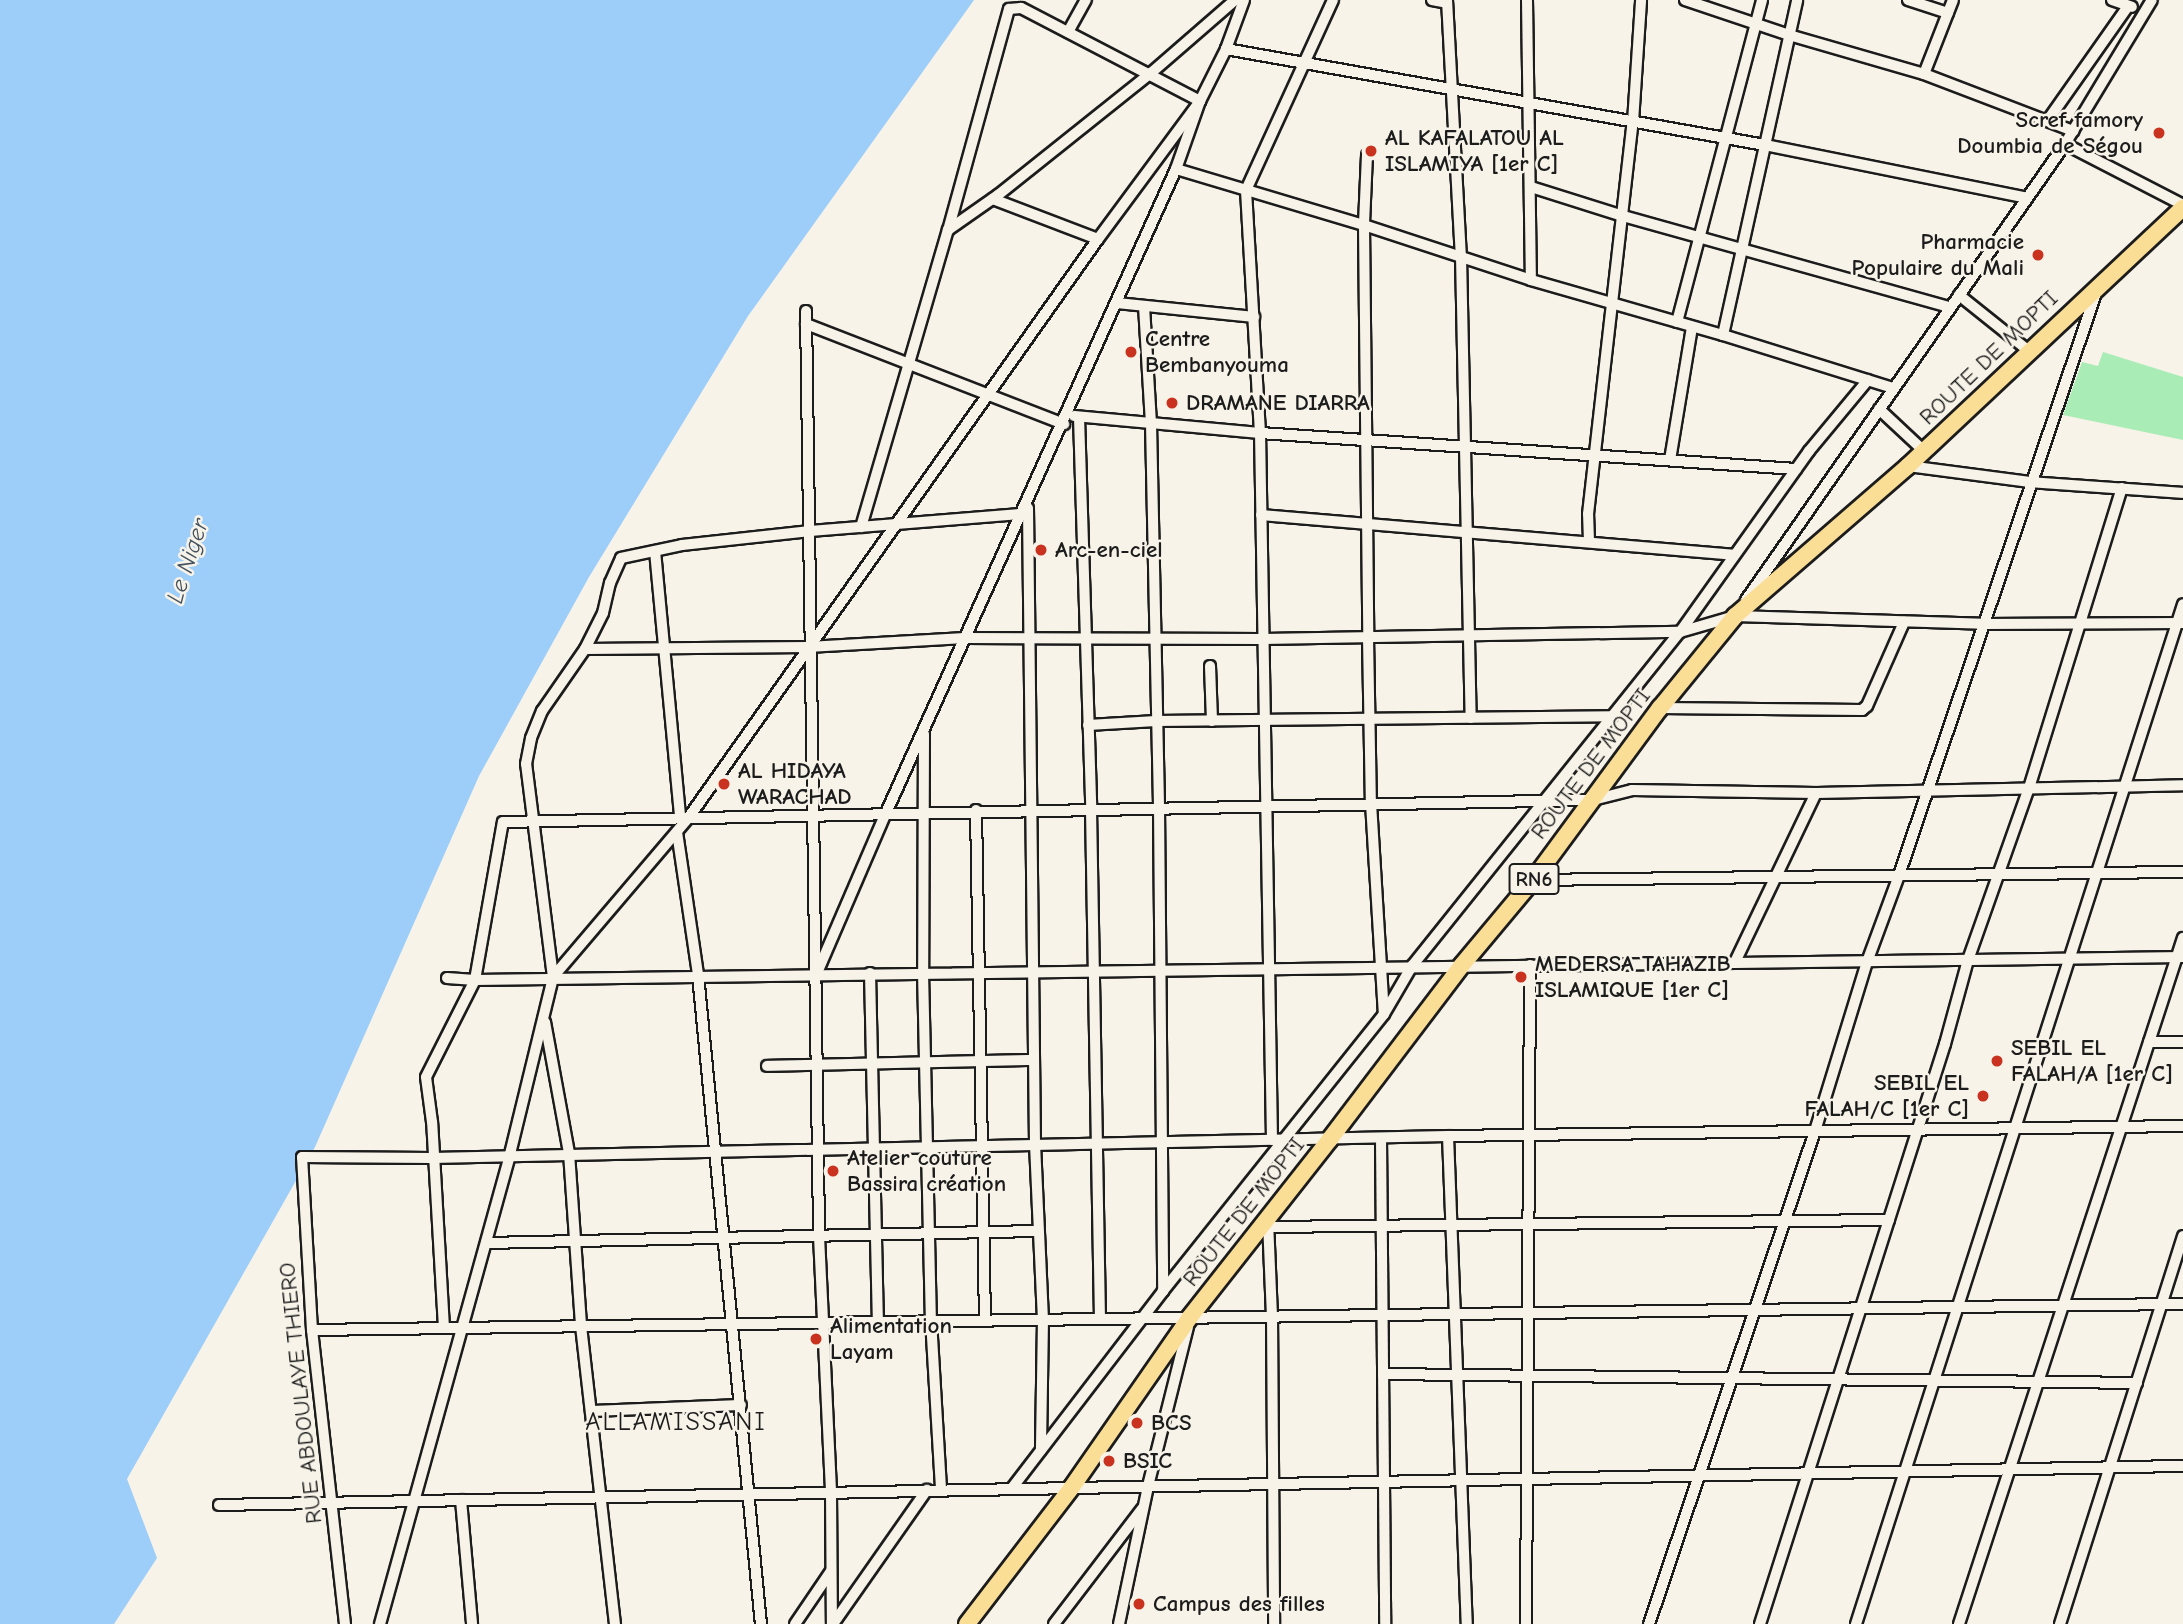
<!DOCTYPE html>
<meta charset="utf-8">
<style>
body{margin:0}
#map{position:relative;width:2183px;height:1624px;overflow:hidden;background:#f7f3e8;font-family:"Comic Neue",sans-serif}
div>[style]{position:absolute}
[style*='--x']{left:calc(var(--x)*1px);top:calc(var(--y)*1px);width:calc(var(--w)*1px);rotate:calc(var(--a)*1deg)}
.green>*{inset:0;background:#aaecb6}
.water>*{inset:0;background:#9dcdf9}
.roads{filter:drop-shadow(2px 0 #1c1c1c) drop-shadow(-2px 0 #1c1c1c) drop-shadow(0 2px #1c1c1c) drop-shadow(0 -2px #1c1c1c)}
.minor>*{height:10px;margin:-5px;padding:0 5px;transform-origin:5px;border-radius:5px;background:#f7f3e8}
.highway>*{height:16px;margin:-8px;padding:0 8px;transform-origin:8px;border-radius:8px;background:#fbde96}
.dots>*{width:19px;height:19px;translate:-50% -50%;box-sizing:border-box;border:4px solid #f7f3e8;border-radius:50%}
span{translate:-50% -50%;white-space:nowrap;text-align:center;line-height:1.15;-webkit-text-stroke:5px #f7f3e8;paint-order:stroke}
.shield-label span{padding:2px 5px;background:#f7f3e8;border:2px solid;border-radius:5px;-webkit-text-stroke-width:0}
.shield-label{font-size:21px;color:#1c1c1c;font-weight:700}
.poi-label{font-size:23px;color:#1c1c1c;font-weight:700}
.right{translate:-100% -50%;text-align:right}
.left{translate:0 -50%;text-align:left}
.street-label{font-size:23px;color:#1c1c1c}
.water-label{font-size:24px;color:#43515e;font-style:italic}
.quarter-label{font-size:26px;color:#1c1c1c;letter-spacing:2px}
</style>
<div id="map">
<div class="green">
<i style="clip-path:polygon(2103px 352px,2183px 377px,2183px 440px,2063px 415px,2082px 362px,2098px 366px)"></i>
</div>
<div class="water">
<i style="clip-path:polygon(0 0,974px 0,748px 316px,589px 577px,479px 776px,315px 1147px,127px 1479px,157px 1558px,114px 1624px,0 1624px)"></i>
</div>
<div class="roads">
<div class="minor">
<i style="--x:1432;--y:0;--w:15;--a:11"></i>
<i style="--x:1447;--y:0;--w:256;--a:86.9"></i>
<i style="--x:1461;--y:256;--w:462;--a:88.8"></i>
<i style="--x:1527;--y:0;--w:280;--a:89.2"></i>
<i style="--x:1685;--y:0;--w:110;--a:18.6"></i>
<i style="--x:1789;--y:35;--w:141;--a:16.1"></i>
<i style="--x:1924;--y:74;--w:160;--a:20.9"></i>
<i style="--x:1908;--y:0;--w:42;--a:18"></i>
<i style="--x:2112;--y:0;--w:21;--a:19"></i>
<i style="--x:1068;--y:32;--w:37;--a:-61"></i>
<i style="--x:1226;--y:49;--w:547;--a:10.1"></i>
<i style="--x:1765;--y:145;--w:267;--a:11.4"></i>
<i style="--x:1924;--y:74;--w:79;--a:-68.6"></i>
<i style="--x:2048;--y:120;--w:139;--a:-54.9"></i>
<i style="--x:2065;--y:144;--w:133;--a:27.3"></i>
<i style="--x:1367;--y:155;--w:70;--a:92.5"></i>
<i style="--x:1364;--y:225;--w:412;--a:89.4"></i>
<i style="--x:1368;--y:637;--w:166;--a:89"></i>
<i style="--x:1371;--y:803;--w:211;--a:86.5"></i>
<i style="--x:1176;--y:169;--w:196;--a:16.6"></i>
<i style="--x:1364;--y:225;--w:176;--a:18.2"></i>
<i style="--x:1531;--y:280;--w:200;--a:16"></i>
<i style="--x:1723;--y:335;--w:178;--a:17.3"></i>
<i style="--x:1531;--y:187;--w:96;--a:17.5"></i>
<i style="--x:1623;--y:216;--w:339;--a:15.6"></i>
<i style="--x:993;--y:199;--w:112;--a:20.9"></i>
<i style="--x:1959;--y:295;--w:90;--a:38.7"></i>
<i style="--x:1117;--y:303;--w:138;--a:5.8"></i>
<i style="--x:1144;--y:306;--w:117;--a:86.6"></i>
<i style="--x:1151;--y:423;--w:384;--a:88.8"></i>
<i style="--x:1159;--y:807;--w:484;--a:89.5"></i>
<i style="--x:806;--y:311;--w:925;--a:89.19"></i>
<i style="--x:819;--y:1236;--w:256;--a:87.3"></i>
<i style="--x:831;--y:1492;--w:132;--a:89.6"></i>
<i style="--x:1677;--y:322;--w:333;--a:-75.2"></i>
<i style="--x:806;--y:324;--w:277;--a:21.2"></i>
<i style="--x:1723;--y:335;--w:343;--a:-77.5"></i>
<i style="--x:1879;--y:409;--w:62;--a:43"></i>
<i style="--x:1074;--y:416;--w:187;--a:5.2"></i>
<i style="--x:1260;--y:433;--w:537;--a:3.84"></i>
<i style="--x:1079;--y:417;--w:392;--a:88.2"></i>
<i style="--x:1091;--y:809;--w:509;--a:88.99"></i>
<i style="--x:1670;--y:460;--w:135;--a:-80.6"></i>
<i style="--x:1908;--y:466;--w:123;--a:7.5"></i>
<i style="--x:2030;--y:482;--w:153;--a:4.1"></i>
<i style="--x:1028;--y:508;--w:636;--a:89.37"></i>
<i style="--x:1035;--y:1144;--w:175;--a:87.4"></i>
<i style="--x:1043;--y:1319;--w:131;--a:90.9"></i>
<i style="--x:1261;--y:515;--w:474;--a:4.8"></i>
<i style="--x:861;--y:527;--w:309;--a:-73.7"></i>
<i style="--x:948;--y:230;--w:61;--a:-35"></i>
<i style="--x:998;--y:195;--w:196;--a:-38.6"></i>
<i style="--x:1151;--y:73;--w:111;--a:-41"></i>
<i style="--x:1589;--y:541;--w:27;--a:-92"></i>
<i style="--x:1588;--y:514;--w:395;--a:-83.5"></i>
<i style="--x:1633;--y:122;--w:122;--a:-86.2"></i>
<i style="--x:655;--y:551;--w:267;--a:84.6"></i>
<i style="--x:1746;--y:600;--w:557;--a:-55.02"></i>
<i style="--x:2065;--y:144;--w:168;--a:-58.9"></i>
<i style="--x:585;--y:649;--w:223;--a:-0.5"></i>
<i style="--x:808;--y:647;--w:157;--a:-3.3"></i>
<i style="--x:965;--y:638;--w:298;--a:0.2"></i>
<i style="--x:1263;--y:639;--w:417;--a:-1"></i>
<i style="--x:1680;--y:632;--w:57;--a:-16.2"></i>
<i style="--x:1735;--y:616;--w:248;--a:1.8"></i>
<i style="--x:1983;--y:624;--w:200;--a:-0.3"></i>
<i style="--x:1210;--y:666;--w:55;--a:87.9"></i>
<i style="--x:1660;--y:708;--w:202;--a:0.6"></i>
<i style="--x:1862;--y:710;--w:6;--a:-39"></i>
<i style="--x:1867;--y:706;--w:92;--a:-66.2"></i>
<i style="--x:1088;--y:725;--w:68;--a:-3.4"></i>
<i style="--x:1156;--y:721;--w:456;--a:-0.6"></i>
<i style="--x:924;--y:734;--w:238;--a:90.2"></i>
<i style="--x:923;--y:972;--w:348;--a:88.7"></i>
<i style="--x:931;--y:1320;--w:170;--a:86.6"></i>
<i style="--x:976;--y:810;--w:510;--a:88.99"></i>
<i style="--x:677;--y:832;--w:145;--a:81.6"></i>
<i style="--x:698;--y:975;--w:652;--a:84.46"></i>
<i style="--x:1533;--y:880;--w:650;--a:-0.71"></i>
<i style="--x:1735;--y:962;--w:187;--a:-64.4"></i>
<i style="--x:817;--y:973;--w:174;--a:-66.7"></i>
<i style="--x:886;--y:813;--w:706;--a:-65.76"></i>
<i style="--x:1176;--y:169;--w:72;--a:-70.6"></i>
<i style="--x:1200;--y:101;--w:202;--a:-152.5"></i>
<i style="--x:1021;--y:8;--w:12;--a:175"></i>
<i style="--x:1009;--y:9;--w:229;--a:105.4"></i>
<i style="--x:870;--y:973;--w:348;--a:88.7"></i>
<i style="--x:553;--y:977;--w:215;--a:-97.2"></i>
<i style="--x:526;--y:764;--w:26;--a:-79"></i>
<i style="--x:531;--y:738;--w:29;--a:-68"></i>
<i style="--x:542;--y:711;--w:75;--a:-55.3"></i>
<i style="--x:585;--y:649;--w:40;--a:-63.4"></i>
<i style="--x:603;--y:613;--w:31;--a:-77"></i>
<i style="--x:610;--y:583;--w:27;--a:-66"></i>
<i style="--x:621;--y:558;--w:62;--a:-12"></i>
<i style="--x:682;--y:545;--w:129;--a:-6.2"></i>
<i style="--x:810;--y:531;--w:214;--a:-4.6"></i>
<i style="--x:447;--y:978;--w:28;--a:4"></i>
<i style="--x:475;--y:980;--w:1708;--a:-0.77"></i>
<i style="--x:545;--y:1022;--w:133;--a:79.6"></i>
<i style="--x:569;--y:1153;--w:173;--a:86"></i>
<i style="--x:581;--y:1326;--w:300;--a:83.5"></i>
<i style="--x:2149;--y:1042;--w:34;--a:0"></i>
<i style="--x:767;--y:1066;--w:267;--a:-1.3"></i>
<i style="--x:1448;--y:1136;--w:488;--a:87.8"></i>
<i style="--x:1381;--y:1138;--w:486;--a:89.5"></i>
<i style="--x:1272;--y:1140;--w:707;--a:-90.97"></i>
<i style="--x:1260;--y:433;--w:243;--a:-93.3"></i>
<i style="--x:1246;--y:190;--w:209;--a:-65.4"></i>
<i style="--x:1268;--y:1221;--w:94;--a:87.6"></i>
<i style="--x:1272;--y:1315;--w:309;--a:89.6"></i>
<i style="--x:1269;--y:1227;--w:620;--a:-0.65"></i>
<i style="--x:486;--y:1243;--w:552;--a:-1.25"></i>
<i style="--x:444;--y:1328;--w:206;--a:-93.3"></i>
<i style="--x:432;--y:1122;--w:45;--a:-97.6"></i>
<i style="--x:426;--y:1077;--w:109;--a:-63.2"></i>
<i style="--x:475;--y:980;--w:160;--a:-80"></i>
<i style="--x:503;--y:822;--w:1090;--a:-1.16"></i>
<i style="--x:1593;--y:800;--w:40;--a:-14.4"></i>
<i style="--x:1632;--y:790;--w:184;--a:0.9"></i>
<i style="--x:1816;--y:793;--w:367;--a:-1.2"></i>
<i style="--x:312;--y:1330;--w:1871;--a:-0.8"></i>
<i style="--x:1383;--y:1374;--w:754;--a:0.68"></i>
<i style="--x:591;--y:1411;--w:150;--a:-2.3"></i>
<i style="--x:1012;--y:1488;--w:248;--a:-52.5"></i>
<i style="--x:1163;--y:1291;--w:354;--a:-51.4"></i>
<i style="--x:1384;--y:1014;--w:56;--a:-59.7"></i>
<i style="--x:1412;--y:966;--w:428;--a:-51.3"></i>
<i style="--x:1680;--y:632;--w:222;--a:-54.5"></i>
<i style="--x:1809;--y:451;--w:92;--a:-50.3"></i>
<i style="--x:461;--y:1500;--w:124;--a:84.9"></i>
<i style="--x:219;--y:1505;--w:1964;--a:-1.14"></i>
<i style="--x:345;--y:1624;--w:296;--a:-96.4"></i>
<i style="--x:312;--y:1330;--w:173;--a:-93.3"></i>
<i style="--x:302;--y:1157;--w:130;--a:0.4"></i>
<i style="--x:432;--y:1158;--w:1016;--a:-1.24"></i>
<i style="--x:1448;--y:1136;--w:735;--a:-0.78"></i>
<i style="--x:380;--y:1624;--w:488;--a:-74.5"></i>
<i style="--x:510;--y:1154;--w:182;--a:-76.3"></i>
<i style="--x:553;--y:977;--w:210;--a:-49.6"></i>
<i style="--x:689;--y:817;--w:708;--a:-54.72"></i>
<i style="--x:1098;--y:239;--w:172;--a:-53.5"></i>
<i style="--x:1200;--y:101;--w:58;--a:-63.4"></i>
<i style="--x:1226;--y:49;--w:52;--a:-69.8"></i>
<i style="--x:795;--y:1624;--w:64;--a:-55.8"></i>
<i style="--x:833;--y:1624;--w:164;--a:-55"></i>
<i style="--x:1054;--y:1624;--w:145;--a:-52.6"></i>
<i style="--x:1119;--y:1624;--w:141;--a:-78.1"></i>
<i style="--x:1148;--y:1486;--w:164;--a:-75.9"></i>
<i style="--x:1526;--y:1624;--w:659;--a:-89.65"></i>
<i style="--x:1649;--y:1624;--w:520;--a:-71.39"></i>
<i style="--x:1815;--y:1131;--w:177;--a:-72.9"></i>
<i style="--x:1867;--y:962;--w:90;--a:-69.7"></i>
<i style="--x:1898;--y:878;--w:618;--a:-71.3"></i>
<i style="--x:1760;--y:1624;--w:609;--a:-72.31"></i>
<i style="--x:1945;--y:1044;--w:87;--a:-74.7"></i>
<i style="--x:1968;--y:960;--w:182;--a:-70.5"></i>
<i style="--x:2029;--y:788;--w:314;--a:-72.8"></i>
<i style="--x:1856;--y:1624;--w:1071;--a:-72.22"></i>
<i style="--x:1959;--y:1624;--w:722;--a:-71.92"></i>
<i style="--x:2060;--y:1624;--w:407;--a:-72.4"></i>
</div>
<div class="highway">
<i style="--x:967;--y:1624;--w:173;--a:-52.5"></i>
<i style="--x:1072;--y:1487;--w:207;--a:-55.2"></i>
<i style="--x:1190;--y:1317;--w:226;--a:-51.8"></i>
<i style="--x:1330;--y:1139;--w:218;--a:-52.8"></i>
<i style="--x:1462;--y:965;--w:111;--a:-50.1"></i>
<i style="--x:1533;--y:880;--w:214;--a:-53.6"></i>
<i style="--x:1660;--y:708;--w:119;--a:-50.8"></i>
<i style="--x:1735;--y:616;--w:229;--a:-40.9"></i>
<i style="--x:1908;--y:466;--w:377;--a:-43.2"></i>
</div>
</div>
<div class="dots">
<i style="left:2159px;top:133px;background:#c8321e"></i>
<i style="left:1371px;top:151px;background:#c8321e"></i>
<i style="left:2038px;top:255px;background:#c8321e"></i>
<i style="left:1131px;top:352px;background:#c8321e"></i>
<i style="left:1172px;top:403px;background:#c8321e"></i>
<i style="left:1041px;top:550px;background:#c8321e"></i>
<i style="left:724px;top:784px;background:#c8321e"></i>
<i style="left:1521px;top:977px;background:#c8321e"></i>
<i style="left:1997px;top:1061px;background:#c8321e"></i>
<i style="left:1983px;top:1096px;background:#c8321e"></i>
<i style="left:833px;top:1171px;background:#c8321e"></i>
<i style="left:816px;top:1339px;background:#c8321e"></i>
<i style="left:1137px;top:1423px;background:#c8321e"></i>
<i style="left:1109px;top:1461px;background:#c8321e"></i>
<i style="left:1139px;top:1604px;background:#c8321e"></i>
</div>
<div class="shield-label">
<span style="left:1534px;top:879px">RN6</span>
</div>
<div class="poi-label">
<span class="right" style="left:2143px;top:133px">Scref famory<br>Doumbia de Ségou</span>
<span class="left" style="left:1385px;top:151px">AL KAFALATOU AL<br>ISLAMIYA [1er C]</span>
<span class="right" style="left:2024px;top:255px">Pharmacie<br>Populaire du Mali</span>
<span class="left" style="left:1145px;top:352px">Centre<br>Bembanyouma</span>
<span class="left" style="left:1186px;top:403px">DRAMANE DIARRA</span>
<span class="left" style="left:1055px;top:550px">Arc-en-ciel</span>
<span class="left" style="left:738px;top:784px">AL HIDAYA<br>WARACHAD</span>
<span class="left" style="left:1535px;top:977px">MEDERSA TAHAZIB<br>ISLAMIQUE [1er C]</span>
<span class="left" style="left:2011px;top:1061px">SEBIL EL<br>FALAH/A [1er C]</span>
<span class="right" style="left:1969px;top:1096px">SEBIL EL<br>FALAH/C [1er C]</span>
<span class="left" style="left:847px;top:1171px">Atelier couture<br>Bassira création</span>
<span class="left" style="left:830px;top:1339px">Alimentation<br>Layam</span>
<span class="left" style="left:1151px;top:1423px">BCS</span>
<span class="left" style="left:1123px;top:1461px">BSIC</span>
<span class="left" style="left:1153px;top:1604px">Campus des filles</span>
</div>
<div class="street-label">
<span style="left:1989px;top:358px;rotate:-44deg">ROUTE DE MOPTI</span>
<span style="left:1591px;top:764px;rotate:-53deg">ROUTE DE MOPTI</span>
<span style="left:1244px;top:1212px;rotate:-52deg">ROUTE DE MOPTI</span>
<span style="left:301px;top:1393px;rotate:-96deg">RUE ABDOULAYE THIERO</span>
</div>
<div class="water-label">
<span style="left:188px;top:561px;rotate:-72deg">Le Niger</span>
</div>
<div class="quarter-label">
<span style="left:676px;top:1423px">ALLAMISSANI</span>
</div>
</div>
